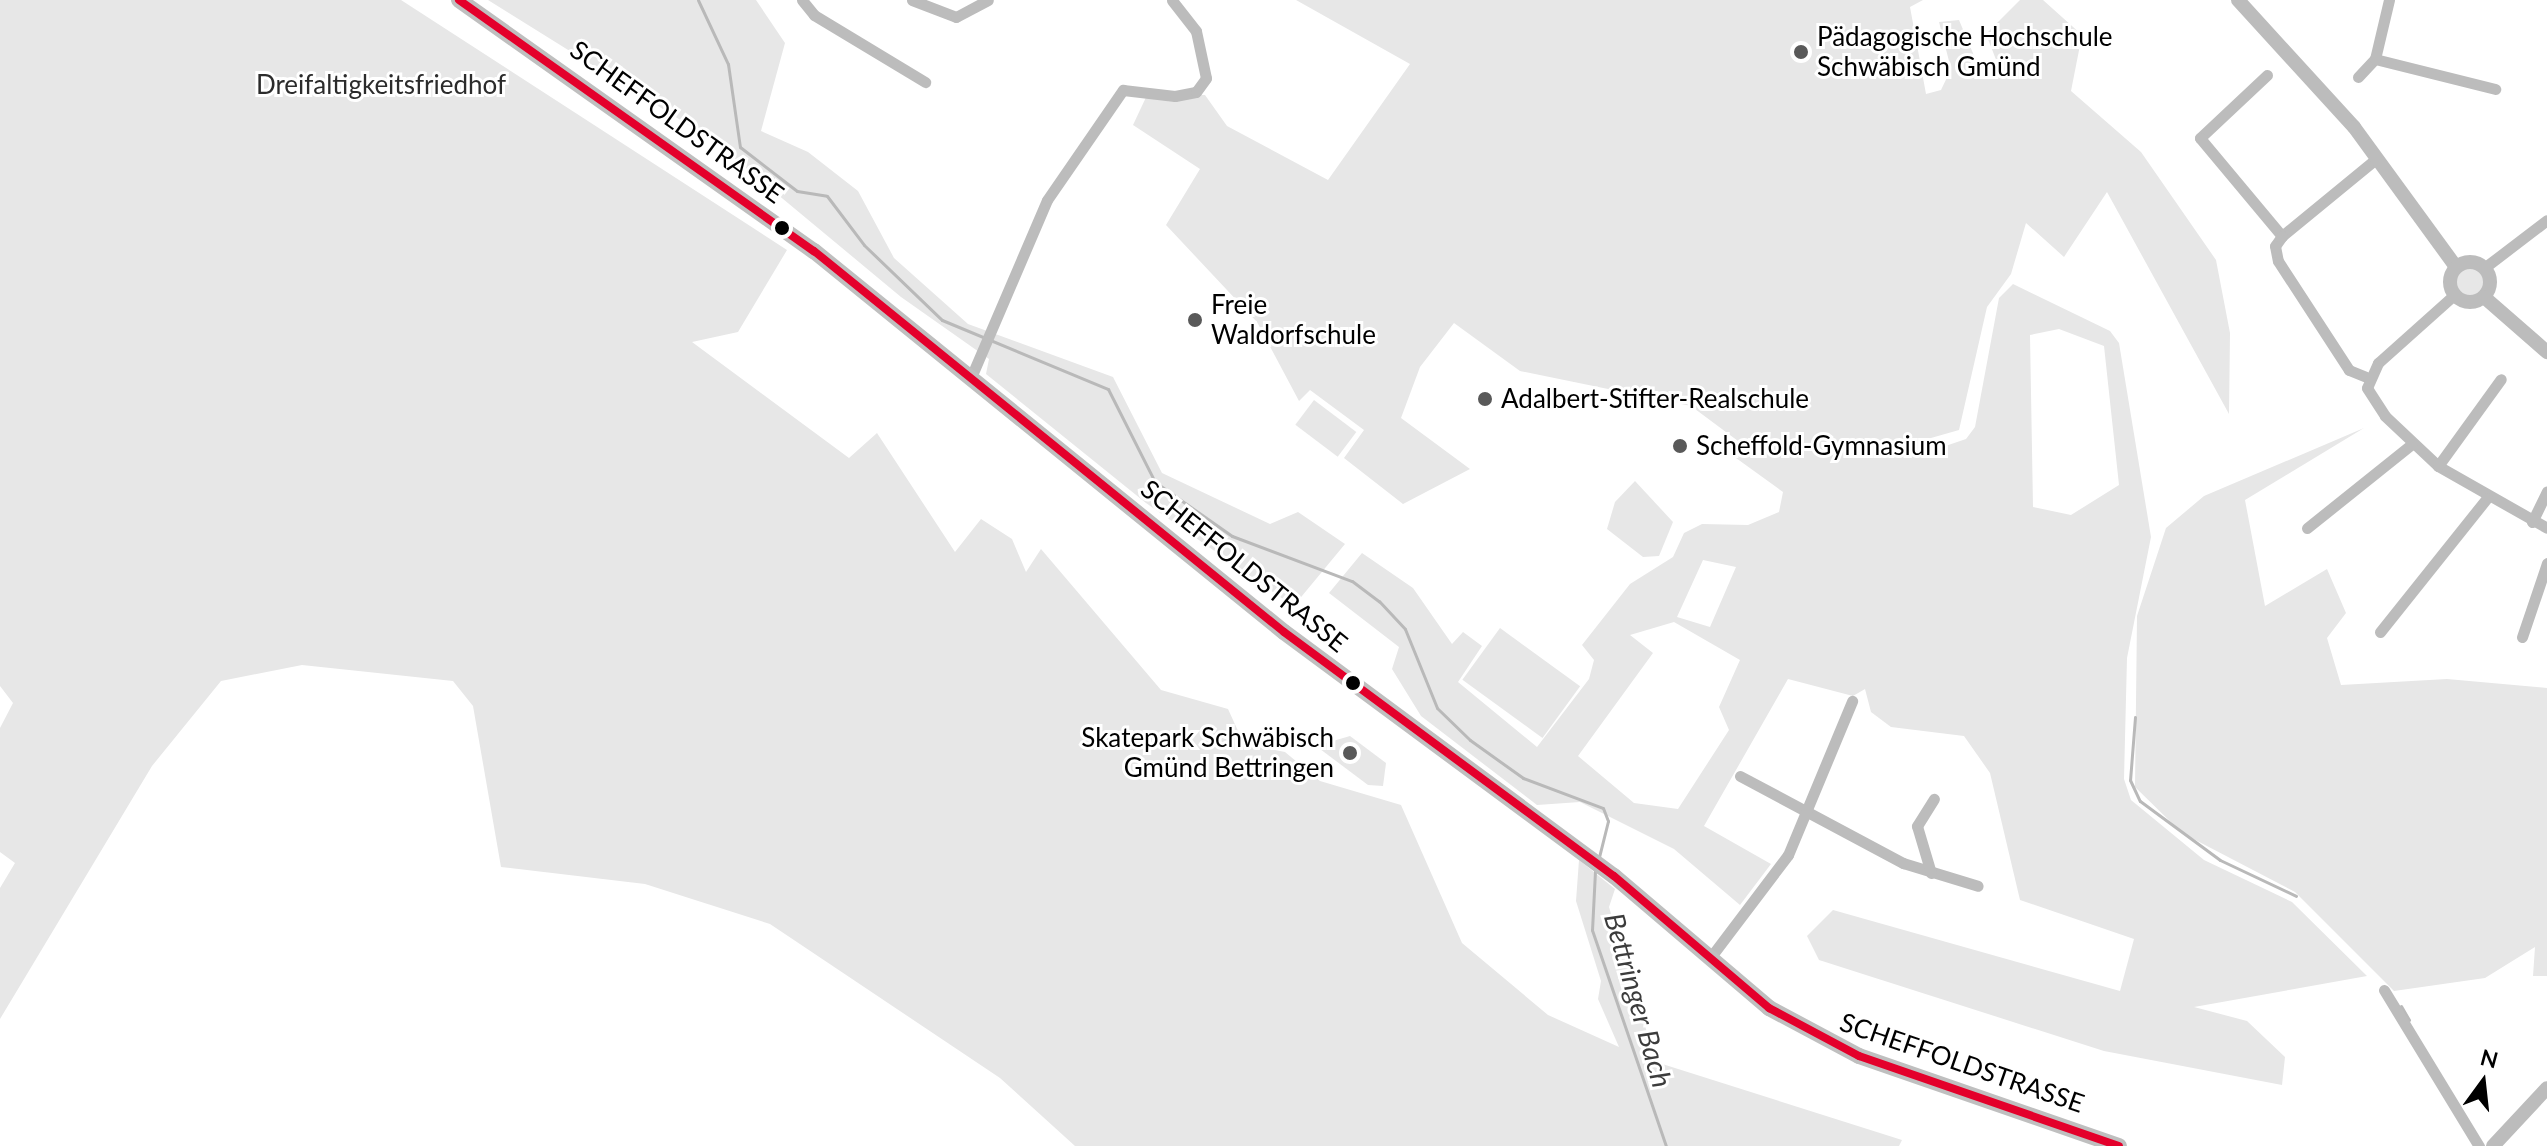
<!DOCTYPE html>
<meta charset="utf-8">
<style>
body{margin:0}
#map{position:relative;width:2547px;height:1146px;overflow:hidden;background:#fff;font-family:Lato,sans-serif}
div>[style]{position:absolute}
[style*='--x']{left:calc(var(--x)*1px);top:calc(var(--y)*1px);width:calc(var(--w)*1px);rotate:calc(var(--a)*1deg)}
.green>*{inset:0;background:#e7e7e7;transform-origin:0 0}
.round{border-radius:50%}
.stream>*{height:3px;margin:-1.5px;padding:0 1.5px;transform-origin:1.5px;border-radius:1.5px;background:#b9b9b9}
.minor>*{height:11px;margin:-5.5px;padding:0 5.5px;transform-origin:5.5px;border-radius:5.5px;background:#bcbcbc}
.tertiary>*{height:14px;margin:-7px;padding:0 7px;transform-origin:7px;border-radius:7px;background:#bcbcbc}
.tertiary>.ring{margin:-7px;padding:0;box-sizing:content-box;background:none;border:14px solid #bcbcbc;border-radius:50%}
.secondary>*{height:16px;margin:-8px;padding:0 8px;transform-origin:8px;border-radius:8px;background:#bfbfbf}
.bus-1>*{height:8px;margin:-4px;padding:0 4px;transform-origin:4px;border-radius:4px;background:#e4002b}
.dots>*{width:22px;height:22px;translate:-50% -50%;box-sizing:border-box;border:4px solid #fff;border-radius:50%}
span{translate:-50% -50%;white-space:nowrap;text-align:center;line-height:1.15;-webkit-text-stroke:6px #fff;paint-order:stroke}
.poi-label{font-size:26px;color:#000}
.left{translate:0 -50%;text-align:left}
.right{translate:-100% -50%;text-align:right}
.park-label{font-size:26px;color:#2b2b2b}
.street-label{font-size:26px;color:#000}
.water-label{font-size:28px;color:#3c3c3c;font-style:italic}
.north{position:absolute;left:2443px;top:1042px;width:80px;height:80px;-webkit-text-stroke:6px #fff;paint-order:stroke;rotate:15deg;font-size:22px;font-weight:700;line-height:32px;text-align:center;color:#000}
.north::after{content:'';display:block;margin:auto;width:28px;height:36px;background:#000;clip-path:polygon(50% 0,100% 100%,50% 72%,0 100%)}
</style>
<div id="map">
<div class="green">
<i style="clip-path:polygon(0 0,401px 0,787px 250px,738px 332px,692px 342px,849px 458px,877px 433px,955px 552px,981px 519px,1012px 539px,1026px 572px,1041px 549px,1161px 690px,1228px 709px,1244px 744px,1285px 752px,1320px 781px,1401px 805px,1462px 943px,1548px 1015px,1619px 1047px,1598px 999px,1601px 981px,1576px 901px,1579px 860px,1615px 889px,1609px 907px,1656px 1062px,1902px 1140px,1899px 1146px,1075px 1146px,1000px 1078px,770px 924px,645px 884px,501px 867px,473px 706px,453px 681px,302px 665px,221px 681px,152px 766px,0 1019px,0 888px,15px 863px,0 852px,0 728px,13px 703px,0 686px)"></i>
<i style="clip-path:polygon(488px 0,756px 0,785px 43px,761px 131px,808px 152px,858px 191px,894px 258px,968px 324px,1113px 377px,1162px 473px,1270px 524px,1298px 512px,1345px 544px,1297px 602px,1283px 599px,1146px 503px,986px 374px,989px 359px,901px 297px,711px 139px)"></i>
<i style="clip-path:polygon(evenodd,1296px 0,1923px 0,1910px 7px,1926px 94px,1941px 90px,1951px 69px,1939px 22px,1959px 20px,1975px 58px,2002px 75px,1986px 34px,2020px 0,2043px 0,2082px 35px,2071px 91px,2141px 152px,2216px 260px,2230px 333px,2229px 414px,2107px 192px,2064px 257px,2026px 223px,2011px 274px,1987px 307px,1959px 430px,1924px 440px,1913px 457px,1966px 439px,1975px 427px,1999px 298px,2013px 284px,2110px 331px,2119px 343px,2151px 537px,2127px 658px,2124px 779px,2131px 800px,2204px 860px,2292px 902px,2367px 976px,2194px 1007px,2247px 1021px,2285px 1057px,2282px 1085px,2104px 1051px,1819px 960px,1807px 936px,1833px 910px,2120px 991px,2134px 939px,2020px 900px,1990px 773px,1964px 736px,1891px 727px,1871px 712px,1865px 689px,1853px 696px,1788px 679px,1704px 826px,1771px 864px,1740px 905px,1674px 849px,1580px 802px,1537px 805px,1421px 716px,1392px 669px,1399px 647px,1329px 593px,1362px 553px,1413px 588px,1452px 644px,1463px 632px,1482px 646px,1458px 682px,1537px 747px,1589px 679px,1594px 660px,1582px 645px,1630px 584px,1673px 557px,1684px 533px,1702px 524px,1748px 525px,1779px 512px,1783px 492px,1736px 458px,1738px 441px,1691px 406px,1520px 371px,1454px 323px,1420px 367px,1401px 418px,1470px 469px,1403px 504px,1344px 458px,1364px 430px,1310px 390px,1299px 401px,1257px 322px,1166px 225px,1200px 169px,1133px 125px,1148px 93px,1205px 95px,1227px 126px,1328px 180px,1410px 64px,1296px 0,2059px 329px,2104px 346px,2119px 485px,2071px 515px,2033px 507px,2030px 335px,2059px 329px,1296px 0,1703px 560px,1736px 567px,1710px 627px,1677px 617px,1703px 560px,1296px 0,1674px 622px,1740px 660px,1719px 707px,1729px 730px,1678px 809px,1634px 803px,1578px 756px,1653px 653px,1630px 635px,1674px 622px)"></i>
<i class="round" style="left:2456px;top:267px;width:30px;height:30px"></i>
<i style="left:1314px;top:400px;width:53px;height:31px;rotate:37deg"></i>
<i style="clip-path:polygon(2364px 428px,2245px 500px,2265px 606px,2327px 569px,2346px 613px,2327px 638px,2341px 685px,2447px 679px,2547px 688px,2547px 976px,2533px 976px,2535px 947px,2485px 978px,2394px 991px,2295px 892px,2182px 833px,2135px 787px,2137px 616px,2166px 528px,2204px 496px)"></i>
<i style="clip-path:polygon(1635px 481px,1673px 522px,1659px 556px,1643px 557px,1607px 529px,1615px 502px)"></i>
<i style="left:1500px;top:628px;width:99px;height:64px;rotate:36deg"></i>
<i style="clip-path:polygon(1350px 736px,1386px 763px,1383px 786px,1368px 785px,1316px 746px)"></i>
</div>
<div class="stream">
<i style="--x:698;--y:0;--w:71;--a:64.9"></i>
<i style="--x:728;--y:64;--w:84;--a:81.8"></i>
<i style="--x:740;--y:147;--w:72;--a:37.7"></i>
<i style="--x:797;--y:191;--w:30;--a:9"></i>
<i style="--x:827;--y:196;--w:61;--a:52.9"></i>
<i style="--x:864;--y:245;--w:108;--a:43.9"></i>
<i style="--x:942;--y:320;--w:180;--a:22.6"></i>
<i style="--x:1108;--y:389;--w:104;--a:63.2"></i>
<i style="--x:1155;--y:482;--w:94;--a:35"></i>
<i style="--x:1232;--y:536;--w:128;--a:20.6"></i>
<i style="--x:1352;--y:581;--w:34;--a:37"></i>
<i style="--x:1379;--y:601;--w:38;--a:47"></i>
<i style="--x:1405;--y:629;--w:85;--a:67.9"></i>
<i style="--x:1437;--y:708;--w:46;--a:44.1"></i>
<i style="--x:1470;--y:740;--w:65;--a:35.6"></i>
<i style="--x:1523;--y:778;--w:85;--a:20.6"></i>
<i style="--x:1603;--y:808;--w:14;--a:69"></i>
<i style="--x:1608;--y:821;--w:36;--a:104"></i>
<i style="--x:2135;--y:717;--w:63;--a:94.5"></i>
<i style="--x:2130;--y:780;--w:23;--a:65"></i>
<i style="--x:2140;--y:801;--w:99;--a:36.4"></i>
<i style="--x:2220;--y:860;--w:84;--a:25.3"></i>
<i style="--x:1595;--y:871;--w:59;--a:92.9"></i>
<i style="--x:1592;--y:930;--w:228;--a:71.1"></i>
<i style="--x:2401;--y:1006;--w:16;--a:60"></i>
</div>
<div class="minor">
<i style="--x:802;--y:0;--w:19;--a:51"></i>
<i style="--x:814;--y:15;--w:130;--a:31.1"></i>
<i style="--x:912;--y:0;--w:47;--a:21.1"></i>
<i style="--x:956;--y:17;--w:36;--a:-28"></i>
<i style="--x:2375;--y:59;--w:124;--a:14"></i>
<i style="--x:2267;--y:75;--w:92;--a:136.8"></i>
<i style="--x:2200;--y:138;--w:128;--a:50.1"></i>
<i style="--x:2282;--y:236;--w:123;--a:-39.4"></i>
<i style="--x:2358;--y:77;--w:25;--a:-47"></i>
<i style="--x:2375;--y:59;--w:61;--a:-76.7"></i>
<i style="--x:2282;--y:236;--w:12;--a:125"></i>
<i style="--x:2275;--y:246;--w:15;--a:79"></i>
<i style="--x:2278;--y:261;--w:130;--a:56.9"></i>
<i style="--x:2349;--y:370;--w:18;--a:22"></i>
<i style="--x:2484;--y:268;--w:79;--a:-37.3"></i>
<i style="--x:2454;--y:295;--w:102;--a:138.2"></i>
<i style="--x:2378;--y:363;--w:27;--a:114"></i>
<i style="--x:2367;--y:388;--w:33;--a:57"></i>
<i style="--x:2385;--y:416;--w:73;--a:43.3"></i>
<i style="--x:2438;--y:466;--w:125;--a:29.6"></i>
<i style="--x:972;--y:375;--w:190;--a:-66.8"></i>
<i style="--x:1047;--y:200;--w:134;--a:-55.4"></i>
<i style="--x:1123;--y:90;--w:52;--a:6.6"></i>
<i style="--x:1175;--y:96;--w:21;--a:-11"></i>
<i style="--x:1196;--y:92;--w:17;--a:-54"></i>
<i style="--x:1206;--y:78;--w:48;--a:-102"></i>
<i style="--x:1196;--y:31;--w:39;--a:-128"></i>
<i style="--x:2438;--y:466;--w:107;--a:-54.1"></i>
<i style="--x:2532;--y:522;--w:34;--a:-64"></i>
<i style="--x:2307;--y:528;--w:134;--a:-38.7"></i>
<i style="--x:2380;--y:632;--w:171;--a:-51.4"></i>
<i style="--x:2522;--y:637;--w:78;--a:-71.3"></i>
<i style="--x:1740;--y:776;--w:185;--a:28.1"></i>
<i style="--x:1903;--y:863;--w:78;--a:17"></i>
<i style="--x:1931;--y:873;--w:49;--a:-106.6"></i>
<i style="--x:1917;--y:826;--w:32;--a:-58"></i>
<i style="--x:1710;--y:958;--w:129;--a:-52.9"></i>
<i style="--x:1788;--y:855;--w:167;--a:-67.4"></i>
<i style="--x:2384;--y:990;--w:183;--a:58.7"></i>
</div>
<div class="tertiary">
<i style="--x:2238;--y:0;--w:172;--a:47.6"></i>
<i style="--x:2354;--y:127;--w:173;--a:53.9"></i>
<i class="ring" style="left:2450px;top:262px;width:26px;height:26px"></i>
<i style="--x:2484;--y:297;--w:84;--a:41.1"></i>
<i style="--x:2493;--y:1146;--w:79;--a:-47"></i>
</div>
<div class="secondary">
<i style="--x:459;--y:0;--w:435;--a:35.3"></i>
<i style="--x:814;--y:251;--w:605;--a:39.03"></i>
<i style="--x:1284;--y:632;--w:410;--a:36.5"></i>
<i style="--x:1614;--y:876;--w:204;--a:40.4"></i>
<i style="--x:1769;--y:1008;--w:102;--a:28.1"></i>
<i style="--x:1859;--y:1056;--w:275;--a:19.1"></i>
</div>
<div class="bus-1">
<i style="--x:459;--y:0;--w:435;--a:35.3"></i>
<i style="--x:814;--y:251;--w:605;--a:39.03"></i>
<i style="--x:1284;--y:632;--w:410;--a:36.5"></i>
<i style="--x:1614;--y:876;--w:204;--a:40.4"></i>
<i style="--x:1769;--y:1008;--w:102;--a:28.1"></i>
<i style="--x:1859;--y:1056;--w:275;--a:19.1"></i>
</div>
<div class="dots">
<i style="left:1801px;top:52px;background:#595959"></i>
<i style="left:782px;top:228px;background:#000"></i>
<i style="left:1195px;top:320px;background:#595959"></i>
<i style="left:1485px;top:399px;background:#595959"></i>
<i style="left:1680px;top:446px;background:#595959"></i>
<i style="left:1353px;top:683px;background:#000"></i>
<i style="left:1350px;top:753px;background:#595959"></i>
</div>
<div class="poi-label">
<span class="left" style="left:1817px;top:52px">Pädagogische Hochschule<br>Schwäbisch Gmünd</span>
<span class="left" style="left:1211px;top:320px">Freie<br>Waldorfschule</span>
<span class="left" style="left:1501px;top:399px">Adalbert-Stifter-Realschule</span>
<span class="left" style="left:1696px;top:446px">Scheffold-Gymnasium</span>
<span class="right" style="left:1334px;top:753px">Skatepark Schwäbisch<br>Gmünd Bettringen</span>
</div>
<div class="park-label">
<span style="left:381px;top:85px">Dreifaltigkeitsfriedhof</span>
</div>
<div class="street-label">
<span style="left:677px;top:122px;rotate:36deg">SCHEFFOLDSTRASSE</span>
<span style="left:1244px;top:566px;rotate:39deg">SCHEFFOLDSTRASSE</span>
<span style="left:1962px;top:1063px;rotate:19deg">SCHEFFOLDSTRASSE</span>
</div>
<div class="water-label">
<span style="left:1639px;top:1000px;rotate:74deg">Bettringer Bach</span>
</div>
<div class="north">N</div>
</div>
